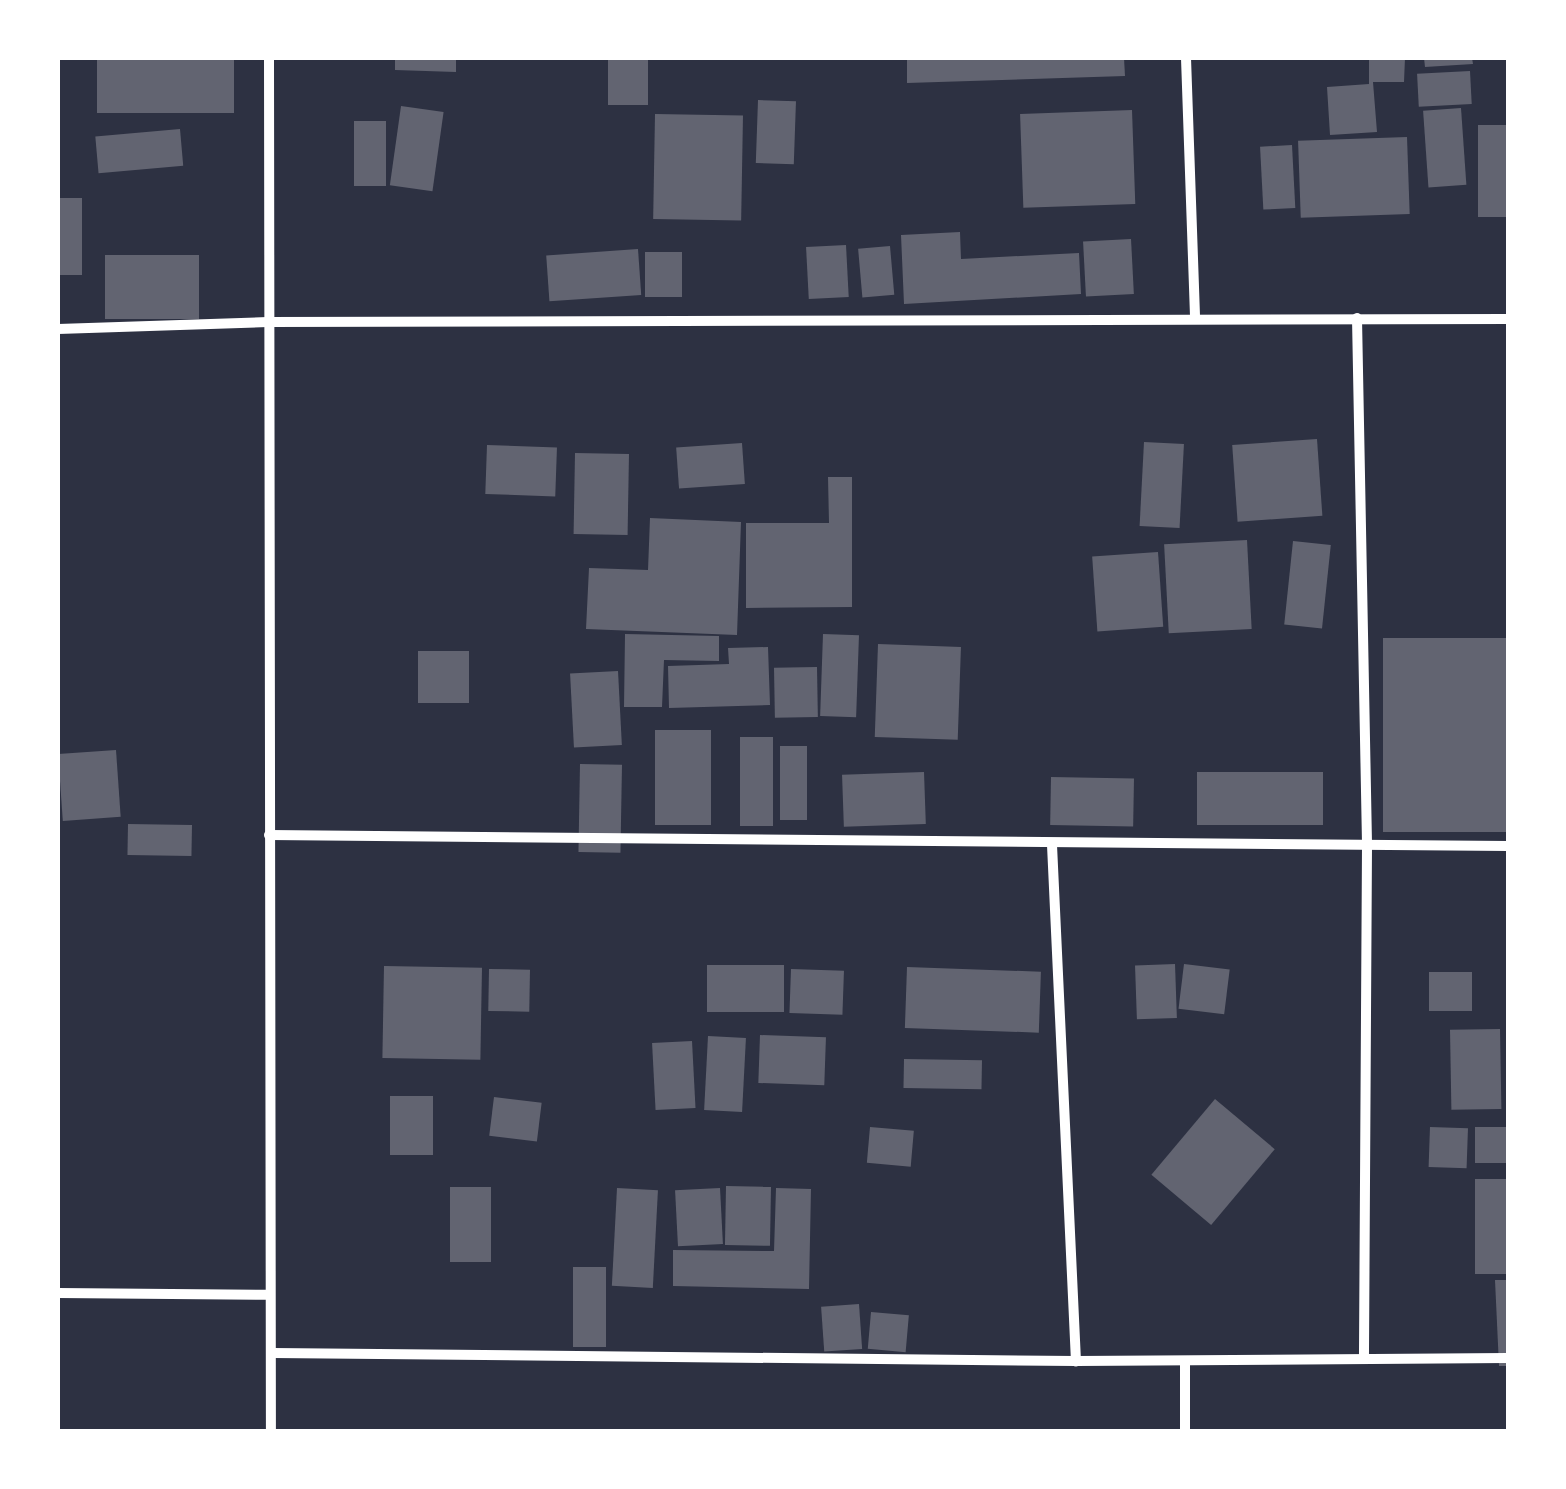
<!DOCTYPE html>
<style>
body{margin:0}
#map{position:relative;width:1566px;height:1489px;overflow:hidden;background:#2d3142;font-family:Ubuntu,sans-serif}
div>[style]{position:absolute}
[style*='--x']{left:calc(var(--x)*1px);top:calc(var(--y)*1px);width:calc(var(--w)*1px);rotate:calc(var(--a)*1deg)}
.building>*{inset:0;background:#626471;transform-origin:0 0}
.minor>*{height:10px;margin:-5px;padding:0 5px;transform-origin:5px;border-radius:5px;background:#fff}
span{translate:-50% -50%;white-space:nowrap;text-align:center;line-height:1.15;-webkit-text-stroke:8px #fff;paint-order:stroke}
.frame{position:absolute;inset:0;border:60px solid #fff;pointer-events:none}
</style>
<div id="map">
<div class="building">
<i style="left:97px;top:58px;width:137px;height:55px"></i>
<i style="clip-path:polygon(395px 58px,456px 58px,456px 72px,395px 70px)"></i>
<i style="left:608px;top:58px;width:40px;height:47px"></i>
<i style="clip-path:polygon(907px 58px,1124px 58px,1125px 76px,907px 83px)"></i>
<i style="clip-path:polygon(1369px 58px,1405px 58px,1404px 82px,1373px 82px,1377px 132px,1330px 135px,1327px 87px,1369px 84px)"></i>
<i style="clip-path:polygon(1424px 58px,1472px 58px,1473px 64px,1425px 67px)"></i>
<i style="left:1470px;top:71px;width:33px;height:53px;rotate:87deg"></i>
<i style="left:758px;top:100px;width:38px;height:63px;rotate:2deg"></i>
<i style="left:401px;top:106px;width:43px;height:80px;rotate:8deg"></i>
<i style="left:1461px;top:108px;width:77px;height:38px;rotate:86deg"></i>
<i style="left:1132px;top:110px;width:94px;height:112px;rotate:88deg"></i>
<i style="left:655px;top:114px;width:88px;height:105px;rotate:1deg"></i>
<i style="left:354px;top:121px;width:32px;height:65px"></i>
<i style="left:1478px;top:125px;width:30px;height:92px"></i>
<i style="left:180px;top:129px;width:37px;height:85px;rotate:85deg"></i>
<i style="left:1407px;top:137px;width:77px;height:109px;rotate:88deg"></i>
<i style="left:1292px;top:145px;width:63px;height:32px;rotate:87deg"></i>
<i style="left:58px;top:198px;width:24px;height:77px"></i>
<i style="clip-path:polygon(960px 232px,961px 259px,1079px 253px,1081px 294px,904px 304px,901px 235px)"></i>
<i style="left:1131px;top:239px;width:55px;height:48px;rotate:87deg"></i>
<i style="left:846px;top:245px;width:52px;height:40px;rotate:87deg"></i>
<i style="left:890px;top:246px;width:49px;height:32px;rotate:85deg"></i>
<i style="left:638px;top:249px;width:46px;height:92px;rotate:86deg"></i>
<i style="left:645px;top:252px;width:37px;height:45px"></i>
<i style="left:105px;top:255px;width:94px;height:64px"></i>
<i style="left:1317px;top:439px;width:77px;height:85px;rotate:86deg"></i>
<i style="left:1144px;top:442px;width:40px;height:84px;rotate:3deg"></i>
<i style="left:742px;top:443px;width:41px;height:66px;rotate:86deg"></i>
<i style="left:487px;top:445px;width:70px;height:49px;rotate:2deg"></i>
<i style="left:575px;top:453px;width:54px;height:81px;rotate:1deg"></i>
<i style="clip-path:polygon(828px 477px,852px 477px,852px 607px,746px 608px,746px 523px,829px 523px)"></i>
<i style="clip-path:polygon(650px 518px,741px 522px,737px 635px,586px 629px,589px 568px,648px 570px)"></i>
<i style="left:1247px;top:540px;width:89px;height:83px;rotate:87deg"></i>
<i style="left:1293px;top:541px;width:38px;height:84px;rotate:6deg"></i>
<i style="left:1158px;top:552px;width:75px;height:66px;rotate:86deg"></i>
<i style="clip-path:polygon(625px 634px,719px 636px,719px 661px,664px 660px,662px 707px,624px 707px)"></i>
<i style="left:823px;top:634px;width:36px;height:82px;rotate:2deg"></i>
<i style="left:1383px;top:638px;width:125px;height:194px"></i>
<i style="left:878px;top:644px;width:83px;height:93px;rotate:2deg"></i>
<i style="clip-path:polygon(768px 647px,770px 705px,669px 708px,668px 666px,729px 664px,728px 648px)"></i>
<i style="left:418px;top:651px;width:51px;height:52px"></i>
<i style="left:817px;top:667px;width:50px;height:43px;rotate:89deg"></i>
<i style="left:618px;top:671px;width:74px;height:48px;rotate:87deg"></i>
<i style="left:655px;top:730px;width:56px;height:95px"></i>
<i style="left:740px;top:737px;width:33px;height:89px"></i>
<i style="left:780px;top:746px;width:27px;height:74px"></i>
<i style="left:116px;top:750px;width:67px;height:58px;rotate:86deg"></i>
<i style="left:580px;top:764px;width:42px;height:88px;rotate:1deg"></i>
<i style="left:924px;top:772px;width:52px;height:82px;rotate:88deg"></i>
<i style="left:1197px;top:772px;width:126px;height:53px"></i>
<i style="left:1051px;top:777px;width:83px;height:48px;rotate:1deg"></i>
<i style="left:128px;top:824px;width:64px;height:31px;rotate:1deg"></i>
<i style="left:1175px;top:964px;width:54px;height:40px;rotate:88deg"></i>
<i style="left:1184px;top:964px;width:46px;height:45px;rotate:7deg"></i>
<i style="left:707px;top:965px;width:77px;height:47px"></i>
<i style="left:384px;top:966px;width:98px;height:92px;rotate:1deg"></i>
<i style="left:907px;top:967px;width:134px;height:61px;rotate:2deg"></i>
<i style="left:489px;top:969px;width:41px;height:42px;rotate:1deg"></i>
<i style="left:791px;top:969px;width:53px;height:44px;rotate:2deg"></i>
<i style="left:1429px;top:972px;width:43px;height:39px"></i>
<i style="left:1500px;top:1029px;width:80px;height:50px;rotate:89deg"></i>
<i style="left:760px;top:1035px;width:66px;height:48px;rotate:2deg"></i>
<i style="left:708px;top:1036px;width:38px;height:74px;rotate:3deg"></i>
<i style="left:692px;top:1041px;width:67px;height:40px;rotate:87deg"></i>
<i style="left:904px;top:1059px;width:78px;height:29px;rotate:1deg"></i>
<i style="left:390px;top:1096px;width:43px;height:59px"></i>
<i style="left:494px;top:1097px;width:48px;height:39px;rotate:7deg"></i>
<i style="left:1215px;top:1099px;width:78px;height:99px;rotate:40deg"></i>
<i style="left:870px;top:1127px;width:44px;height:36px;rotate:5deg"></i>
<i style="left:1430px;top:1127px;width:38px;height:40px;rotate:2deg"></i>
<i style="left:1475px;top:1127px;width:33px;height:36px"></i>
<i style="left:1508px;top:1179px;width:95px;height:33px;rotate:90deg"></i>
<i style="left:726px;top:1186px;width:45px;height:59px;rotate:1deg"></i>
<i style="left:450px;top:1187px;width:41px;height:75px"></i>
<i style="left:617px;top:1188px;width:41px;height:98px;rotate:3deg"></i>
<i style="left:720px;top:1188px;width:56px;height:45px;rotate:87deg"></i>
<i style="clip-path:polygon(776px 1188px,811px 1189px,809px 1289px,673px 1286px,673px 1250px,774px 1251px)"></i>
<i style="left:573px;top:1267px;width:33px;height:80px"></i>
<i style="clip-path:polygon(1495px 1280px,1508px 1280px,1508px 1366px,1499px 1366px)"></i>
<i style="left:859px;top:1304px;width:45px;height:38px;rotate:86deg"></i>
<i style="left:871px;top:1312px;width:38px;height:37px;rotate:5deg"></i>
</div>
<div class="minor">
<i style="--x:269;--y:58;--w:1374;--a:89.92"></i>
<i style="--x:1186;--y:58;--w:259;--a:88"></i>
<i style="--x:1357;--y:318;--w:528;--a:88.91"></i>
<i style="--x:1367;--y:846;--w:512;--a:90.34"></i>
<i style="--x:58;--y:329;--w:210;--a:-1.9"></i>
<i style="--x:268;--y:322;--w:1240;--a:-0.14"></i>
<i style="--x:269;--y:835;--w:1239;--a:0.51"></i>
<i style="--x:1052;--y:845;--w:517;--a:87.34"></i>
<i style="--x:58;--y:1293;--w:210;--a:0.5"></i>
<i style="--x:273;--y:1353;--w:803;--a:0.57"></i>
<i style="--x:1076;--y:1361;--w:432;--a:-0.4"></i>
<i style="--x:1185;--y:1432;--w:71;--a:-90"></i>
</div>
<div class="frame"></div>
</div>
